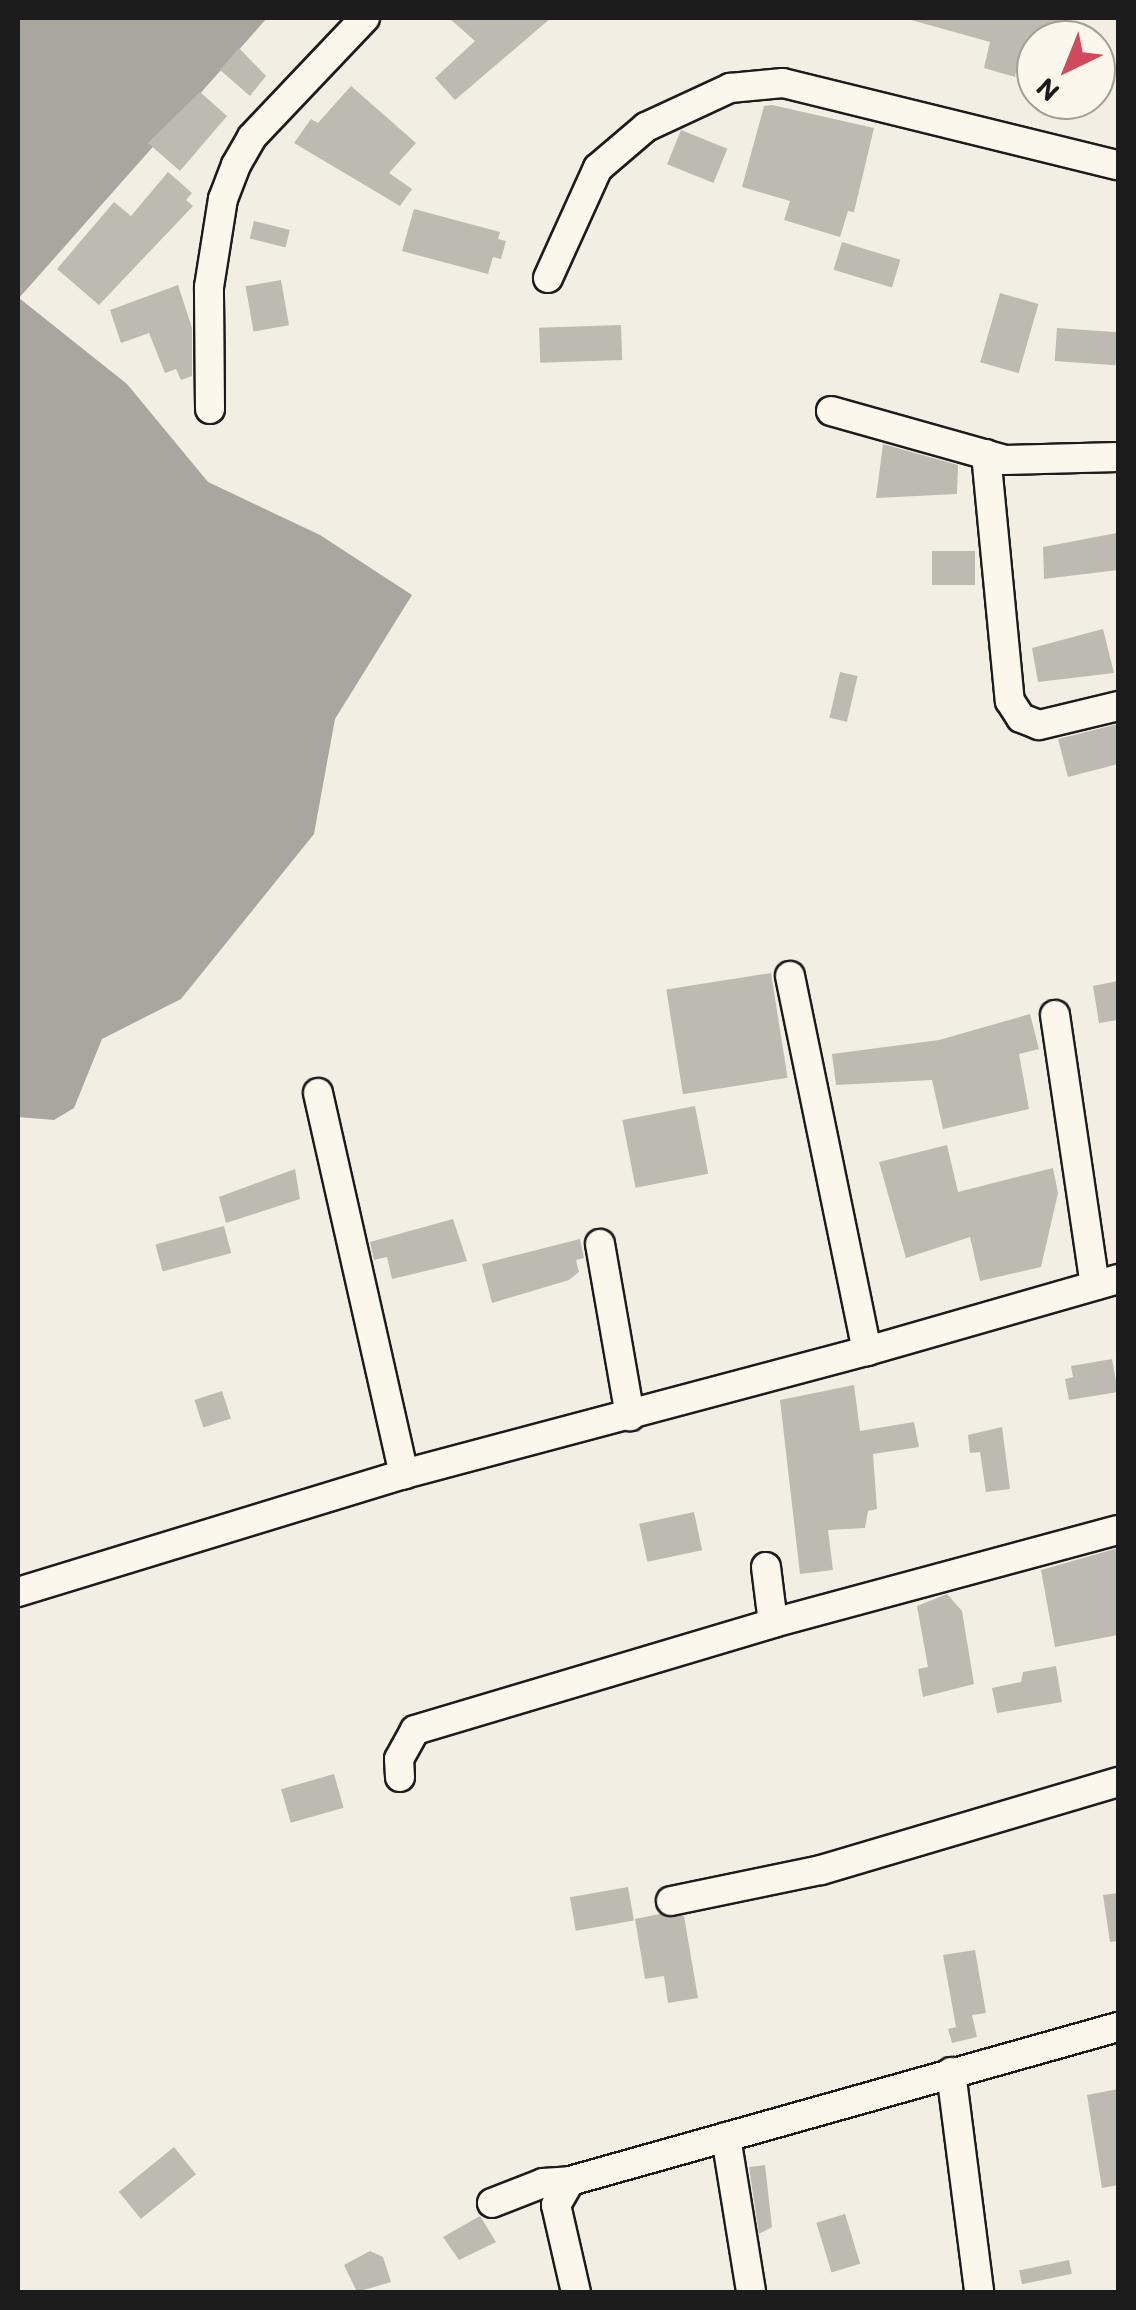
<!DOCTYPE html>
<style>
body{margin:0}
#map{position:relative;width:1136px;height:2310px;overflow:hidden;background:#f2eee4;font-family:Itim,sans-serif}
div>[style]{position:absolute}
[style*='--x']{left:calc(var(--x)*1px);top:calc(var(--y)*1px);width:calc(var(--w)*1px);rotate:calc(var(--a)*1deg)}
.water>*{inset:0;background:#a9a6a0}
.building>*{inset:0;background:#bdbab1;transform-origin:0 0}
.roads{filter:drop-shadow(2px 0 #1c1c1c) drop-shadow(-2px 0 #1c1c1c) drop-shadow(0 2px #1c1c1c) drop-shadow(0 -2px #1c1c1c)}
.minor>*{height:28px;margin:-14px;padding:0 14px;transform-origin:14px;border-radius:14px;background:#fbf7ec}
span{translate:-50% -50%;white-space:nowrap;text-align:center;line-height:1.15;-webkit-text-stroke:8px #fbf7ec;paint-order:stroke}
.frame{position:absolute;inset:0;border:20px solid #1c1c1c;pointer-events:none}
.north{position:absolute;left:1016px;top:20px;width:100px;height:100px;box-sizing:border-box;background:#fbf7ec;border:2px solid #a29f99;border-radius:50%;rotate:223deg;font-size:28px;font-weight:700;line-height:40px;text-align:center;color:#1c1c1c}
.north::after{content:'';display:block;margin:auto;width:35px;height:45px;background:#d1495b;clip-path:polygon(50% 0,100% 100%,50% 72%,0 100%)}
</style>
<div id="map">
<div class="water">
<i style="clip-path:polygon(18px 18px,267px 18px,19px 298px,127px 384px,208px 482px,320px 535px,412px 595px,335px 719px,314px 834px,181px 999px,102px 1039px,74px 1108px,54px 1120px,18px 1117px)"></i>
</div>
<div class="building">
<i style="clip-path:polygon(449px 18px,551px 18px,455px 100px,435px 78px,475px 41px)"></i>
<i style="clip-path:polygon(904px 18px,1062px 18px,1056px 40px,1036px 40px,1036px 70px,1017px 66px,1015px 77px,984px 68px,990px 42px)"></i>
<i style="clip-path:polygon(239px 48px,266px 76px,250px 96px,220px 70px)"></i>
<i style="clip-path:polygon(351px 86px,416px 143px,389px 173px,412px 189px,400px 206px,294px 143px,311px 119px,318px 123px)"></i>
<i style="clip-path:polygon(200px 92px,227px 116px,180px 171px,148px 143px)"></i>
<i style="clip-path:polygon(772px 105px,874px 128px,854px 212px,848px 211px,840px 237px,784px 220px,790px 201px,742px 187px,764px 106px)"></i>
<i style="left:681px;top:130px;width:50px;height:37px;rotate:22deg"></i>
<i style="clip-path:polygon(168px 172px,192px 193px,186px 200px,193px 206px,99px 305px,57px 269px,114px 202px,131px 216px)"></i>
<i style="clip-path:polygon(414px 209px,500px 232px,498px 239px,506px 241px,501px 259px,493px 257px,488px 274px,402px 251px)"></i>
<i style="left:254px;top:221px;width:37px;height:18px;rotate:14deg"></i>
<i style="left:842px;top:242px;width:61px;height:29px;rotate:17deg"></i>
<i style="left:281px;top:280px;width:46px;height:36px;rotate:80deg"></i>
<i style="clip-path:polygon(178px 285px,192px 328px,192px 376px,181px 380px,176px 369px,165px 373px,149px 333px,121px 343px,110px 310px)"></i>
<i style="left:1000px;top:293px;width:40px;height:72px;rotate:16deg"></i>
<i style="left:621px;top:325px;width:35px;height:82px;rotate:88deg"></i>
<i style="left:1057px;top:328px;width:61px;height:33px;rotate:4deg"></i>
<i style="clip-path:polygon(883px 444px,958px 465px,957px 494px,876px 498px)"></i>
<i style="clip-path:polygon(1117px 533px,1118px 570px,1044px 579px,1043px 547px)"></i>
<i style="left:932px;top:551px;width:43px;height:34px"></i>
<i style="clip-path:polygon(1103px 629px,1114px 673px,1038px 682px,1032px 648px)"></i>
<i style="left:840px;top:672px;width:18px;height:47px;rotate:13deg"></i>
<i style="clip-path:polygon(1118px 724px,1118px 764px,1068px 777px,1058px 739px)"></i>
<i style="left:771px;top:973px;width:106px;height:106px;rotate:81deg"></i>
<i style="clip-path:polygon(1118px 981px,1118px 1020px,1099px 1023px,1093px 986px)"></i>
<i style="clip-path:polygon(1030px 1014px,1039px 1049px,1019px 1054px,1029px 1109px,943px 1129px,932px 1080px,836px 1085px,832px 1054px,939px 1040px)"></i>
<i style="left:695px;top:1106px;width:69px;height:74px;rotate:79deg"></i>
<i style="clip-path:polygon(947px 1145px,958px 1192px,1053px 1168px,1058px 1193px,1041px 1267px,980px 1281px,970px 1237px,906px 1258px,879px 1162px)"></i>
<i style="clip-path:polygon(295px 1169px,300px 1199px,226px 1223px,219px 1197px)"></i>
<i style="clip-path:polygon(453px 1219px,467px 1261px,392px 1279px,387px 1257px,374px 1260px,370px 1242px)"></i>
<i style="left:224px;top:1226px;width:28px;height:71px;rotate:75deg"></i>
<i style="clip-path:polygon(580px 1239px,584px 1258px,576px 1260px,579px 1272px,569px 1280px,492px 1303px,482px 1264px)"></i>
<i style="clip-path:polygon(1112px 1359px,1118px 1392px,1069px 1400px,1065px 1379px,1073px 1377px,1071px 1366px)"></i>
<i style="clip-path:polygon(854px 1385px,860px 1431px,914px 1422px,919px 1447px,873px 1454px,877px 1509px,868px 1511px,865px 1528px,828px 1530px,833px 1570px,800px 1574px,780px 1400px)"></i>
<i style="left:222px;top:1391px;width:29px;height:29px;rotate:72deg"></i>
<i style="clip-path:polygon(1002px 1427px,1010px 1489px,986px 1492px,980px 1452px,970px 1453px,968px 1435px)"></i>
<i style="left:694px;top:1512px;width:39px;height:56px;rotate:78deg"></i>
<i style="clip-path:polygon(1118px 1548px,1118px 1635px,1055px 1647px,1041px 1570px)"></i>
<i style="clip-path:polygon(947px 1594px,962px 1611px,974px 1684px,923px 1697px,918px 1669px,928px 1667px,917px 1606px)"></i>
<i style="clip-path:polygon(1056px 1666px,1062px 1702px,997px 1713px,992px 1688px,1021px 1682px,1023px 1672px)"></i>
<i style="left:334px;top:1774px;width:35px;height:55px;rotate:74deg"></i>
<i style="left:628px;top:1887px;width:34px;height:59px;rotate:80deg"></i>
<i style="clip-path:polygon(1118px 1893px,1118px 1941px,1110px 1942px,1103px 1895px)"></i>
<i style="clip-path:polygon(660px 1914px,684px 1916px,698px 1998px,668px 2003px,664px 1976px,645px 1979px,635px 1919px)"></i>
<i style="clip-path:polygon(975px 1950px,986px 2013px,972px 2015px,977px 2037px,952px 2043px,948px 2029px,956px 2027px,943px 1955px)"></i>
<i style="clip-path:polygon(1118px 2089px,1118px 2185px,1102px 2188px,1087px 2095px)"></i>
<i style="left:174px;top:2147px;width:35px;height:71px;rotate:51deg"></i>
<i style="clip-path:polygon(765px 2165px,772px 2227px,759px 2234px,749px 2167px)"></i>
<i style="left:845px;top:2214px;width:52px;height:30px;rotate:73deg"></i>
<i style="clip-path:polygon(480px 2216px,496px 2242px,459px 2260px,443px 2237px)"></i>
<i style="clip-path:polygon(370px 2251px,383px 2257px,391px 2282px,357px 2292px,344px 2265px)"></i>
<i style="left:1069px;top:2260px;width:14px;height:51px;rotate:78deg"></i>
</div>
<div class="roads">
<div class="minor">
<i style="--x:548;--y:278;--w:121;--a:-65.6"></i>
<i style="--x:598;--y:168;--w:63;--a:-40.5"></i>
<i style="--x:646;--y:127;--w:93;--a:-24.9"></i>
<i style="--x:730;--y:88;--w:53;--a:-5.4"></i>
<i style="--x:783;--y:83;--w:345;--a:13.8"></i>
<i style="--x:210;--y:409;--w:122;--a:-90.5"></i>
<i style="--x:209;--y:287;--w:89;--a:-81"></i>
<i style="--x:223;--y:199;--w:36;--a:-69"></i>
<i style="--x:236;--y:165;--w:32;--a:-60"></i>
<i style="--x:252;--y:137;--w:164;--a:-46.5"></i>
<i style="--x:831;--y:411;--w:181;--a:15.7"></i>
<i style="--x:1005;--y:460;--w:113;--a:-1.5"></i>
<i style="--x:986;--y:454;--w:248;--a:84.5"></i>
<i style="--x:1010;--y:701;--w:20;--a:57"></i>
<i style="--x:1021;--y:718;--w:19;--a:21"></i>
<i style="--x:1039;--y:725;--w:81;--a:-13.5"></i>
<i style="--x:790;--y:976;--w:383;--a:78.4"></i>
<i style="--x:867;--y:1351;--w:261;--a:-16"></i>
<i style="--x:1055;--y:1015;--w:273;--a:81.6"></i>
<i style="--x:318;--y:1093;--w:391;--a:77.3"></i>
<i style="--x:404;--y:1474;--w:479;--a:-14.9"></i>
<i style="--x:600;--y:1244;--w:175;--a:80.1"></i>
<i style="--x:766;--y:1567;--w:56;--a:82.9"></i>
<i style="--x:773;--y:1623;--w:357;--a:-15.1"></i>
<i style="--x:18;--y:1592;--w:404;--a:-17"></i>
<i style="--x:400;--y:1777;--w:18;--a:-93"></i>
<i style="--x:399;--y:1759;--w:33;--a:-61"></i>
<i style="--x:415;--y:1730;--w:374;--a:-16.6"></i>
<i style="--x:671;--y:1901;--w:153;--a:-11.7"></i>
<i style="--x:821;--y:1870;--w:310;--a:-16.5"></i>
<i style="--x:951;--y:2072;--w:222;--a:82.7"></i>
<i style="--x:726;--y:2137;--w:157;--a:80.8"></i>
<i style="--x:570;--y:2181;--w:28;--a:120"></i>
<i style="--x:556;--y:2205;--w:89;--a:77.1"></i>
<i style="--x:492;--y:2203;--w:55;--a:-21.4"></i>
<i style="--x:543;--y:2183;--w:27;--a:-4"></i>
<i style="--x:570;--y:2181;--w:569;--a:-15.7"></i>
</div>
</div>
<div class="frame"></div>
<div class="north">N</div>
</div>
